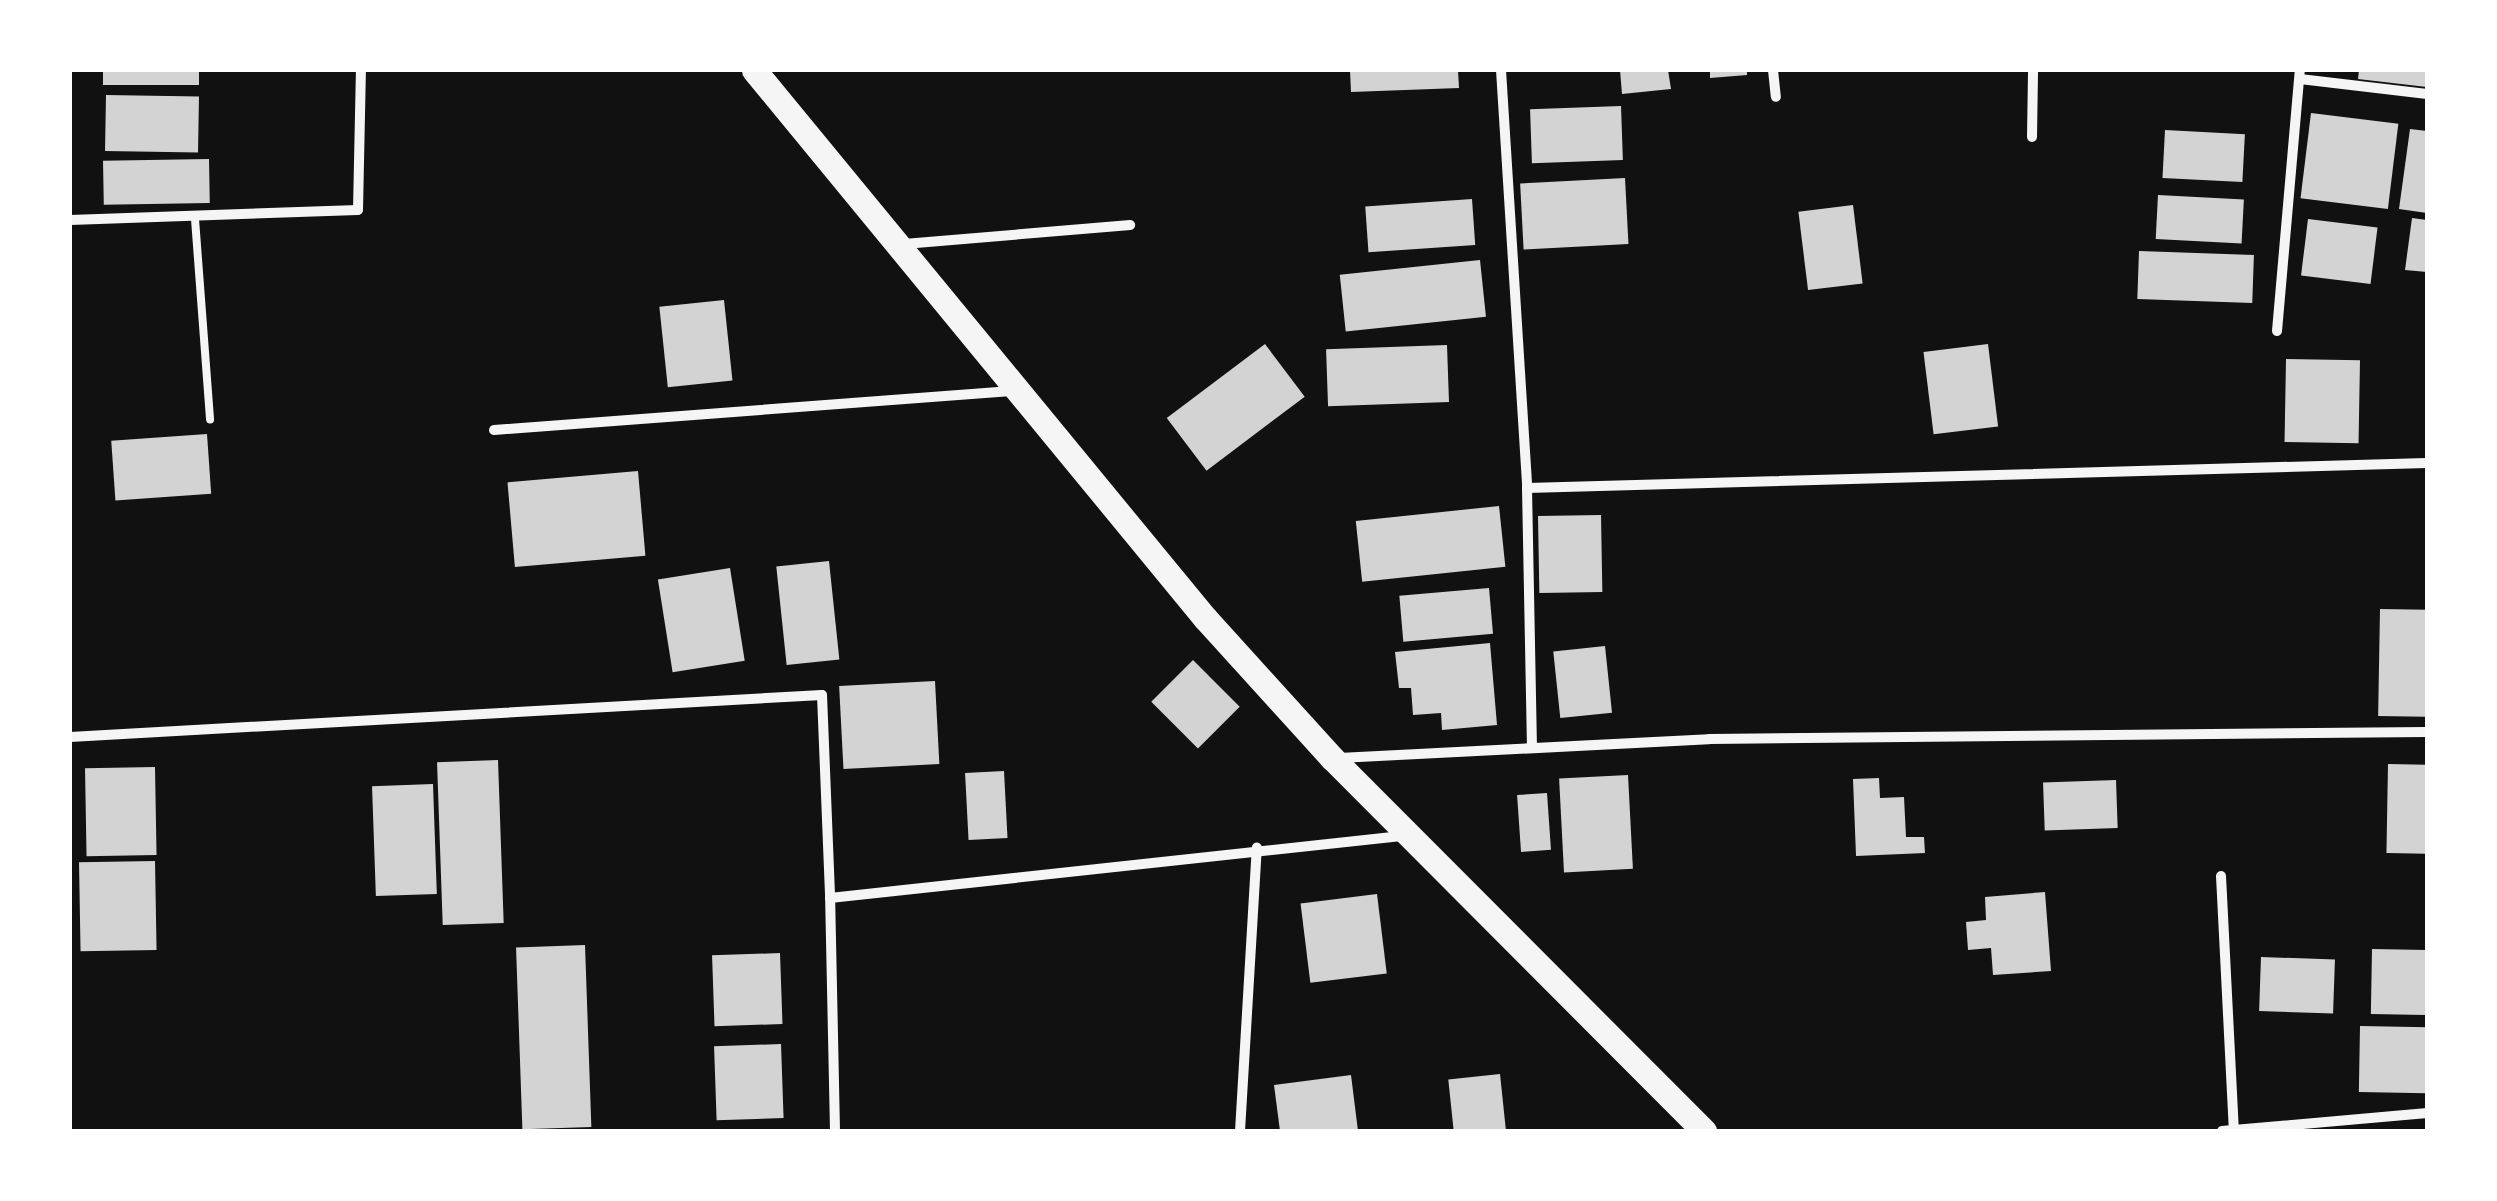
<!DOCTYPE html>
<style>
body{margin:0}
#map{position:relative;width:2497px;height:1201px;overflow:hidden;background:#111;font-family:Bitter,serif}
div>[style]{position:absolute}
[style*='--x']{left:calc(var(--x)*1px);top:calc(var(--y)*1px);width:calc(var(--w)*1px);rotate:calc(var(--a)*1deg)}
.building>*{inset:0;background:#d3d3d3;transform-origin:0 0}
.service>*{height:8px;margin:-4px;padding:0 4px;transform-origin:4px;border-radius:4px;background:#f5f5f5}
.minor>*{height:10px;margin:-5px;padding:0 5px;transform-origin:5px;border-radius:5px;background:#f5f5f5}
.primary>*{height:25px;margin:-12.5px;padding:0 12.5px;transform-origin:12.5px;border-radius:12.5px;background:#f5f5f5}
span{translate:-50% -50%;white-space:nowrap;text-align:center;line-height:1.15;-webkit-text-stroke:8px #fff;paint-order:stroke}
.frame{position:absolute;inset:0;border:72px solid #fff;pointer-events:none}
</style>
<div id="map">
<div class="building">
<i style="left:103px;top:70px;width:96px;height:15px"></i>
<i style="clip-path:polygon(1350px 70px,1458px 70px,1459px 88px,1351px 92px)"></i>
<i style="clip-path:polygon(1620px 70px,1668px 70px,1671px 89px,1622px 94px)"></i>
<i style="clip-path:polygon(1710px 70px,1747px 70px,1747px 75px,1710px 78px)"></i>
<i style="clip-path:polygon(2359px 70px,2427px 70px,2427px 87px,2358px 79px)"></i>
<i style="left:106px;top:95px;width:93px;height:56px;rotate:1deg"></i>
<i style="left:1621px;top:106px;width:54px;height:91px;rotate:88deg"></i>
<i style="left:2311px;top:113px;width:88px;height:86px;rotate:7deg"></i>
<i style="clip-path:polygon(2410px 129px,2427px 131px,2427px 213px,2399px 209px)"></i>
<i style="left:2165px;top:130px;width:80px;height:48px;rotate:3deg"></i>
<i style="left:209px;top:159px;width:44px;height:106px;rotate:89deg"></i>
<i style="left:1625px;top:178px;width:66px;height:105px;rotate:87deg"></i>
<i style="left:2158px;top:195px;width:86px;height:44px;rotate:3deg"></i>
<i style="left:1472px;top:199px;width:46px;height:107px;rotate:86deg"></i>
<i style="left:1853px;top:205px;width:79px;height:55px;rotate:83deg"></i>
<i style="clip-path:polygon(2412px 218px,2427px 220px,2427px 272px,2405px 270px)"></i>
<i style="left:2308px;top:219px;width:70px;height:57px;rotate:7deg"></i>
<i style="left:2139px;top:251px;width:115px;height:48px;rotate:2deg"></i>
<i style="left:1480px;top:260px;width:57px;height:141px;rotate:84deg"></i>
<i style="left:724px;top:300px;width:81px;height:65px;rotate:84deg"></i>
<i style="left:1265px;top:344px;width:66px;height:123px;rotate:53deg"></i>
<i style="left:1988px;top:344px;width:83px;height:65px;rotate:83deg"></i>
<i style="left:1447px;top:345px;width:57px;height:121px;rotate:88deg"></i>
<i style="left:2286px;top:359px;width:74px;height:83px;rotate:1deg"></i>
<i style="left:207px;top:434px;width:60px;height:96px;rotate:86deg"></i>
<i style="left:638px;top:471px;width:85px;height:131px;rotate:85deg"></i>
<i style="left:1499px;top:506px;width:61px;height:144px;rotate:84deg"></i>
<i style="left:1601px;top:515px;width:77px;height:63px;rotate:89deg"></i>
<i style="left:829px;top:561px;width:99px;height:53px;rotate:84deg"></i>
<i style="left:730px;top:568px;width:94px;height:73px;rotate:81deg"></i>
<i style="left:1489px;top:588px;width:46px;height:90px;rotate:85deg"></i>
<i style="left:2380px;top:609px;width:47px;height:107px;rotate:1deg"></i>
<i style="clip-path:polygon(1490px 643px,1497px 725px,1442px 730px,1441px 713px,1413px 715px,1411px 688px,1399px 688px,1395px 652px)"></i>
<i style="left:1605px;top:646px;width:67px;height:52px;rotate:84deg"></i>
<i style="left:1193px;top:660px;width:66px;height:59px;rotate:45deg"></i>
<i style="left:935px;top:681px;width:83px;height:96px;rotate:87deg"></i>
<i style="left:498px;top:760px;width:163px;height:61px;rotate:88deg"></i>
<i style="left:2388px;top:764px;width:39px;height:89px;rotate:1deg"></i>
<i style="left:155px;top:767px;width:88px;height:70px;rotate:89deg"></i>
<i style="left:1004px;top:771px;width:67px;height:39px;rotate:87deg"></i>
<i style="left:1628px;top:775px;width:94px;height:69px;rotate:87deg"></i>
<i style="clip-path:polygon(1879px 778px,1880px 798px,1904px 797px,1906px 837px,1924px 837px,1925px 853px,1856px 856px,1853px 779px)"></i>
<i style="left:2116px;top:780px;width:48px;height:73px;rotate:88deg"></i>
<i style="left:433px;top:784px;width:110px;height:61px;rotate:88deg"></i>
<i style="left:1547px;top:793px;width:57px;height:30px;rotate:86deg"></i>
<i style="left:155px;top:861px;width:89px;height:76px;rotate:89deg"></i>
<i style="clip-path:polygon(2045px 892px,2051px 971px,1993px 975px,1991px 948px,1968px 950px,1966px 922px,1986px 920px,1985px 897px)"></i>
<i style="left:1377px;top:894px;width:80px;height:77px;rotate:83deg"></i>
<i style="left:585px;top:945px;width:182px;height:69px;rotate:88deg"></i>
<i style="left:2372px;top:949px;width:55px;height:65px;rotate:1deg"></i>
<i style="left:780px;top:953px;width:71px;height:68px;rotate:88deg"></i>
<i style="left:2261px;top:957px;width:74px;height:54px;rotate:2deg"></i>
<i style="left:2360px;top:1026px;width:67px;height:66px;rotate:1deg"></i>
<i style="left:781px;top:1044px;width:74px;height:67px;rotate:88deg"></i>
<i style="left:1500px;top:1074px;width:57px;height:52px;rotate:84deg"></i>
<i style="clip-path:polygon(1351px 1075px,1358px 1131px,1280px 1131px,1274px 1085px)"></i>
</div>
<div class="service">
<i style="--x:195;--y:219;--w:201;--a:85.7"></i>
</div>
<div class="minor">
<i style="--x:1501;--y:70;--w:419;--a:86.4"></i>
<i style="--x:1527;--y:488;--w:260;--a:88.9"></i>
<i style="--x:1773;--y:70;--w:27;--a:84"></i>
<i style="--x:2300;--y:79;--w:128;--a:6.7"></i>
<i style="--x:2032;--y:137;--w:67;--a:-89.1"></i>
<i style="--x:70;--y:220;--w:288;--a:-2"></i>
<i style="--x:358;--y:210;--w:140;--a:-88.8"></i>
<i style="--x:904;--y:244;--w:227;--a:-4.8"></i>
<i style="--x:2277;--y:331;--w:262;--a:-85"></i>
<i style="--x:494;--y:430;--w:519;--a:-4.31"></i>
<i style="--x:1527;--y:488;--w:900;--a:-1.59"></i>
<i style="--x:70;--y:737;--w:753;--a:-3.2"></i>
<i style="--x:822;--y:695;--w:203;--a:87.7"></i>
<i style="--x:1339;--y:758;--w:370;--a:-2.9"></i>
<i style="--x:1709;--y:739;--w:718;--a:-0.56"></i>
<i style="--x:2221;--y:876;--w:254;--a:87.1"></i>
<i style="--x:835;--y:1131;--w:233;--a:-91.2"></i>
<i style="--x:830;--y:898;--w:575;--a:-6.19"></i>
<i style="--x:1240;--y:1131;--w:284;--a:-86.6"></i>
<i style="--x:2222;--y:1131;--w:206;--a:-5"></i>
</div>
<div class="primary">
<i style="--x:754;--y:70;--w:710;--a:50.55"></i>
<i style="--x:1205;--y:618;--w:189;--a:47.8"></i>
<i style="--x:1332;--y:758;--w:527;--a:45.08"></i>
</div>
<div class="frame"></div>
</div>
